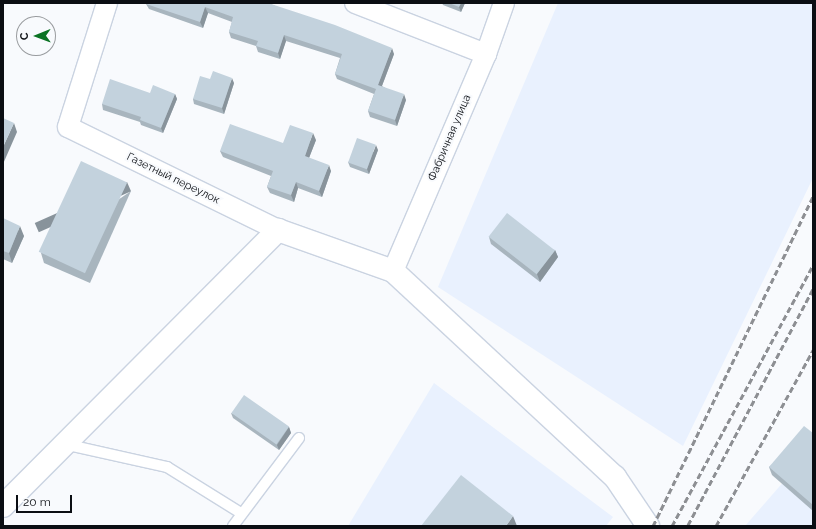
<!DOCTYPE html>
<meta charset="utf-8">
<style>
body{margin:0}
#map{position:relative;width:816px;height:529px;overflow:hidden;background:#f8fafd;font-family:Raleway,sans-serif}
div>[style]{position:absolute}
[style*='--x']{left:calc(var(--x)*1px);top:calc(var(--y)*1px);width:calc(var(--w)*1px);rotate:calc(var(--a)*1deg)}
.built>*{inset:0;background:#e9f1fe}
.roads{filter:drop-shadow(1px 0 #cad3e1) drop-shadow(-1px 0 #cad3e1) drop-shadow(0 1px #cad3e1) drop-shadow(0 -1px #cad3e1)}
.service>*{height:10px;margin:-5px;padding:0 5px;transform-origin:5px;border-radius:5px;background:#fff}
.minor>*{height:20px;margin:-10px;padding:0 10px;transform-origin:10px;border-radius:10px;background:#fff}
.tertiary>*{height:22px;margin:-11px;padding:0 11px;transform-origin:11px;border-radius:11px;background:#fff}
.rail>*{height:3px;margin-top:-1.5px;transform-origin:0;background:repeating-linear-gradient(90deg,#8d8f93 0 6px,transparent 0 9px)}
.wall>*{inset:0;background:#a8b5be}
.shaded-wall>*{inset:0;background:#88939b;transform-origin:0 0}
.building>*{inset:0;background:#c3d2dd;transform-origin:0 0}
span{translate:-50% -50%;white-space:nowrap;text-align:center;line-height:1.15;-webkit-text-stroke:4px #f8fafd;paint-order:stroke}
.street-label{font-size:11px;color:#0b0e13}
.frame{position:absolute;inset:0;border:4px solid #0b0e13;pointer-events:none}
.north{position:absolute;left:16px;top:16px;width:40px;height:40px;box-sizing:border-box;background:#f8fafd;border:1px solid #999c9f;border-radius:50%;rotate:269deg;font-size:11px;font-weight:700;line-height:16px;text-align:center;color:#0b0e13}
.north::after{content:'';display:block;margin:auto;width:14px;height:18px;background:#0b7324;clip-path:polygon(50% 0,100% 100%,50% 72%,0 100%)}
.scale{position:absolute;left:16px;top:495px;width:56px;height:18px;box-sizing:border-box;border:2px solid #0b0e13;border-top:0;padding-left:5px;font-size:12px;line-height:14px;white-space:nowrap;color:#0b0e13;-webkit-text-stroke:3px #f8fafd;paint-order:stroke}
</style>
<div id="map">
<div class="built">
<i style="clip-path:polygon(558px 3px,813px 3px,813px 178px,683px 446px,438px 287px)"></i>
<i style="clip-path:polygon(434px 383px,613px 517px,606px 526px,348px 526px)"></i>
<i style="clip-path:polygon(813px 448px,813px 526px,745px 526px)"></i>
</div>
<div class="roads">
<div class="service">
<i style="--x:64;--y:444;--w:106;--a:12.6"></i>
<i style="--x:167;--y:467;--w:87;--a:31.9"></i>
<i style="--x:233;--y:526;--w:110;--a:-53.1"></i>
</div>
<div class="minor">
<i style="--x:107;--y:3;--w:130;--a:107.5"></i>
<i style="--x:68;--y:127;--w:234;--a:26.1"></i>
<i style="--x:355;--y:3;--w:141;--a:21.3"></i>
<i style="--x:393;--y:271;--w:236;--a:-66.8"></i>
<i style="--x:486;--y:54;--w:54;--a:-70.6"></i>
</div>
<div class="tertiary">
<i style="--x:3;--y:506;--w:390;--a:-45.1"></i>
<i style="--x:278;--y:230;--w:122;--a:19.6"></i>
<i style="--x:393;--y:271;--w:303;--a:42.9"></i>
<i style="--x:615;--y:477;--w:59;--a:56"></i>
</div>
</div>
<div class="rail">
<i style="--x:688;--y:525;--w:267;--a:-62.1"></i>
<i style="--x:653;--y:526;--w:366;--a:-64.1"></i>
<i style="--x:672;--y:526;--w:297;--a:-61.6"></i>
<i style="--x:716;--y:526;--w:201;--a:-61.1"></i>
</div>
<div class="wall">
<i style="clip-path:polygon(268px 3px,394px 54px,382px 86px,406px 100px,397px 126px,370px 117px,368px 111px,374px 94px,337px 79px,335px 74px,340px 58px,286px 41px,280px 59px,258px 52px,256px 46px,231px 38px,229px 32px,232px 22px,208px 13px,203px 28px,149px 9px,146px 4px)"></i>
<i style="clip-path:polygon(442px 3px,465px 3px,461px 12px,443px 5px)"></i>
<i style="clip-path:polygon(210px 79px,234px 83px,224px 114px,194px 104px,193px 99px)"></i>
<i style="clip-path:polygon(150px 93px,175px 94px,177px 99px,163px 133px,141px 125px,140px 122px,103px 110px,102px 104px)"></i>
<i style="clip-path:polygon(316px 140px,309px 158px,331px 171px,322px 197px,298px 188px,294px 202px,270px 193px,267px 187px,271px 176px,223px 157px,220px 151px,283px 143px)"></i>
<i style="clip-path:polygon(378px 150px,369px 174px,350px 167px,348px 162px)"></i>
<i style="clip-path:polygon(131px 191px,90px 283px,44px 263px,41px 253px)"></i>
<i style="clip-path:polygon(3px 218px,24px 236px,12px 263px,3px 259px)"></i>
<i style="clip-path:polygon(489px 237px,555px 250px,558px 257px,540px 282px,491px 244px)"></i>
<i style="clip-path:polygon(231px 413px,289px 427px,291px 433px,279px 450px,233px 418px)"></i>
<i style="clip-path:polygon(813px 433px,813px 511px,772px 475px,769px 467px)"></i>
</div>
<div class="shaded-wall">
<i style="clip-path:polygon(461px 3px,465px 3px,461px 12px,459px 7px)"></i>
<i style="clip-path:polygon(205px 7px,208px 13px,203px 28px,200px 22px)"></i>
<i style="clip-path:polygon(284px 35px,286px 41px,280px 59px,278px 53px)"></i>
<i style="clip-path:polygon(392px 48px,394px 54px,380px 91px,378px 85px)"></i>
<i style="clip-path:polygon(232px 78px,234px 83px,224px 114px,222px 108px)"></i>
<i style="clip-path:polygon(175px 94px,177px 99px,163px 133px,161px 128px)"></i>
<i style="clip-path:polygon(404px 94px,406px 100px,397px 126px,395px 120px)"></i>
<i style="clip-path:polygon(14px 123px,17px 132px,3px 164px,3px 147px)"></i>
<i style="clip-path:polygon(313px 133px,316px 140px,307px 163px,305px 156px)"></i>
<i style="clip-path:polygon(376px 145px,378px 150px,369px 174px,367px 169px)"></i>
<i style="clip-path:polygon(329px 165px,331px 171px,322px 197px,319px 191px)"></i>
<i style="left:127px;top:182px;width:10px;height:101px;rotate:66deg"></i>
<i style="clip-path:polygon(296px 182px,298px 188px,294px 202px,291px 195px)"></i>
<i style="clip-path:polygon(20px 226px,24px 236px,12px 263px,9px 253px)"></i>
<i style="clip-path:polygon(555px 250px,558px 257px,540px 282px,537px 274px)"></i>
<i style="clip-path:polygon(289px 427px,291px 433px,279px 450px,277px 445px)"></i>
<i style="clip-path:polygon(513px 516px,517px 526px,506px 526px)"></i>
</div>
<div class="building">
<i style="clip-path:polygon(147px 3px,268px 3px,335px 25px,392px 48px,378px 85px,404px 94px,395px 120px,368px 111px,376px 89px,335px 74px,342px 54px,284px 35px,278px 53px,256px 46px,258px 41px,229px 32px,233px 17px,205px 7px,200px 22px,146px 4px)"></i>
<i style="clip-path:polygon(449px 3px,461px 3px,459px 7px)"></i>
<i style="clip-path:polygon(213px 71px,232px 78px,222px 108px,193px 99px,200px 76px,210px 79px)"></i>
<i style="clip-path:polygon(110px 79px,150px 93px,153px 85px,175px 94px,161px 128px,140px 120px,141px 117px,102px 104px)"></i>
<i style="clip-path:polygon(3px 118px,14px 123px,3px 147px)"></i>
<i style="clip-path:polygon(230px 124px,283px 143px,290px 125px,313px 133px,305px 156px,329px 165px,319px 191px,296px 182px,291px 195px,267px 187px,273px 171px,220px 151px)"></i>
<i style="left:357px;top:138px;width:20px;height:26px;rotate:20deg"></i>
<i style="left:81px;top:161px;width:51px;height:100px;rotate:25deg"></i>
<i style="left:507px;top:213px;width:61px;height:30px;rotate:38deg"></i>
<i style="clip-path:polygon(3px 218px,20px 226px,9px 253px,3px 251px)"></i>
<i style="left:244px;top:395px;width:55px;height:22px;rotate:35deg"></i>
<i style="clip-path:polygon(804px 426px,813px 433px,813px 505px,769px 467px)"></i>
<i style="clip-path:polygon(461px 475px,513px 516px,506px 526px,421px 526px)"></i>
</div>
<div class="street-label">
<span style="left:450px;top:138px;rotate:-67deg">Фабричная улица</span>
<span style="left:173px;top:179px;rotate:26deg">Газетный переулок</span>
</div>
<div class="frame"></div>
<div class="north">С</div>
<div class="scale">20 m</div>
</div>
